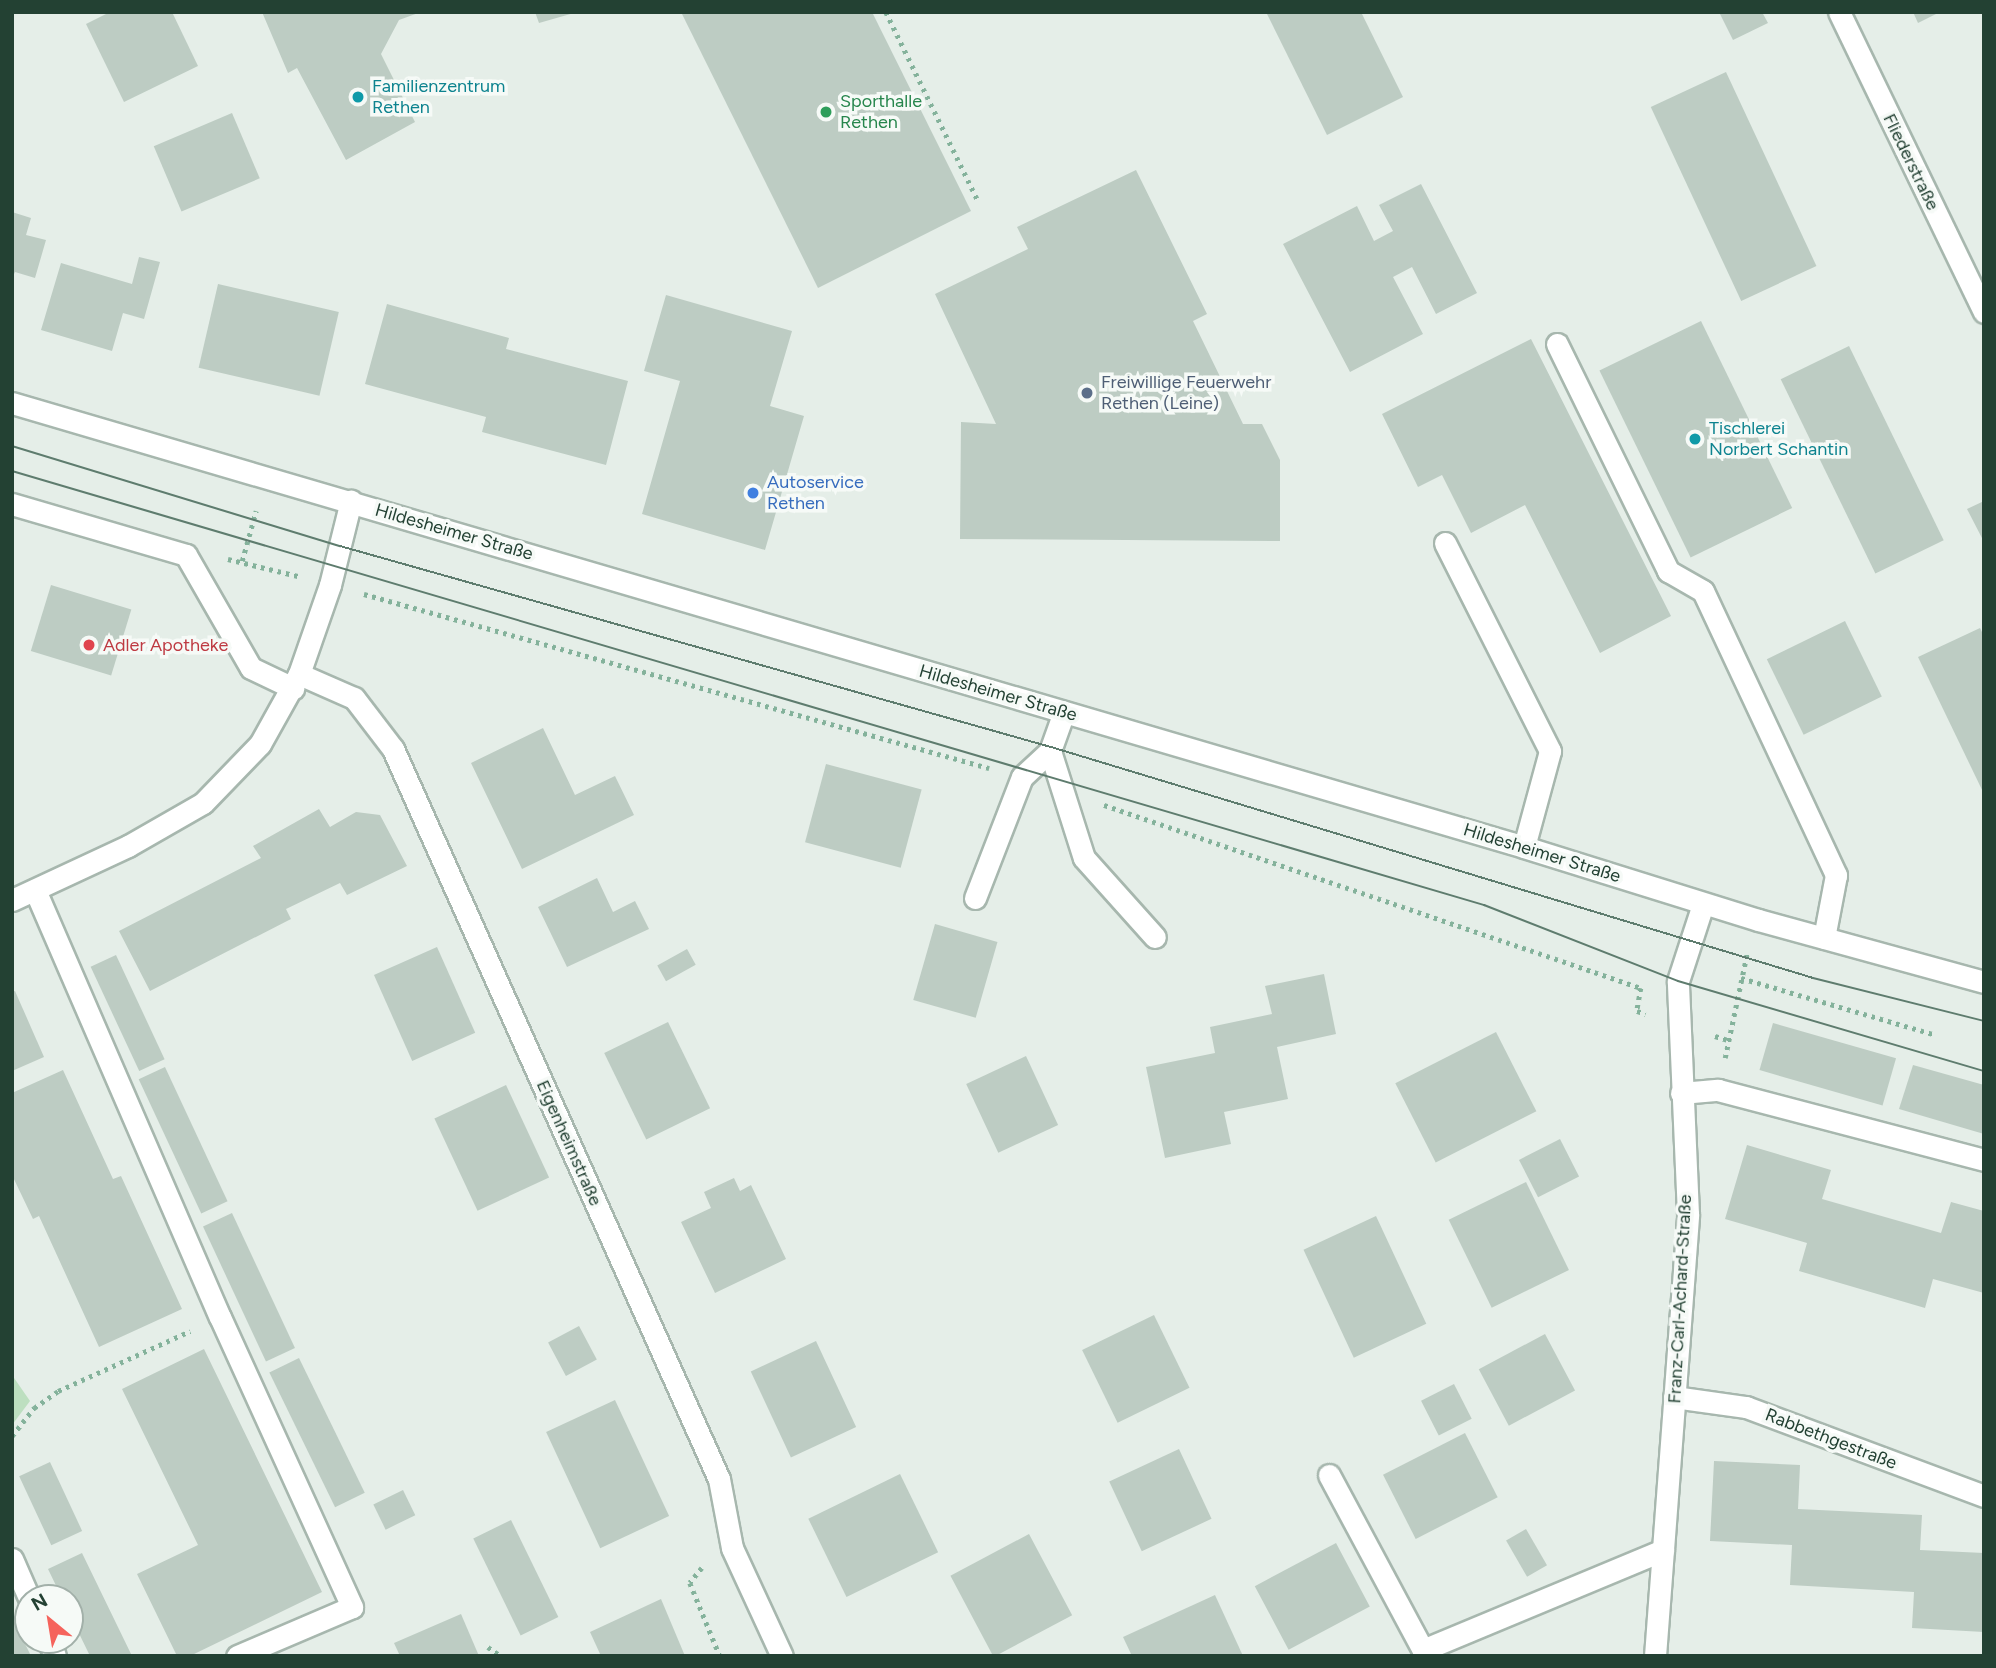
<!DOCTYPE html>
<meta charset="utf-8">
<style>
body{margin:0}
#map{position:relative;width:1996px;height:1668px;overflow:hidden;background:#e5eee8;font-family:Figtree,sans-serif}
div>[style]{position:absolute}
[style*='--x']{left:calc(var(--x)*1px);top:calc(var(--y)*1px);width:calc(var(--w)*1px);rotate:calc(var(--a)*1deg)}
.green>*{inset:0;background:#bddfc0}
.building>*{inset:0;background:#bdccc3;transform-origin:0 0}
.path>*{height:4.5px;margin-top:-2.25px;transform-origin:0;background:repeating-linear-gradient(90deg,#84b29b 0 3.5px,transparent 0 8.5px)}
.roads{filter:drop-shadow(2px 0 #a7b7ae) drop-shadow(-2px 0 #a7b7ae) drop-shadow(0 2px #a7b7ae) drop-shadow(0 -2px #a7b7ae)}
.service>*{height:21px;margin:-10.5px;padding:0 10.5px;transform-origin:10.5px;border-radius:10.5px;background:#fff}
.minor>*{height:21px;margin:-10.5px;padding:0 10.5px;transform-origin:10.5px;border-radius:10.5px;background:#fff}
.tertiary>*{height:21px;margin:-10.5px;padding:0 10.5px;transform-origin:10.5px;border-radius:10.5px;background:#fff}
.tram>*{height:2px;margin:-1px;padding:0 1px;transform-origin:1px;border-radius:1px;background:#5e7c6e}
.dots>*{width:19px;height:19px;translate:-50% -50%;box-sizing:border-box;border:4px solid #f6faf7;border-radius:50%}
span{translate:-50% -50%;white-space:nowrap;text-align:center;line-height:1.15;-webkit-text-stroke:7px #f6faf7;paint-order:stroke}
.culture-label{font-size:18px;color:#0d838f}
.left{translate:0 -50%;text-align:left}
.leisure-label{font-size:18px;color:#27864d}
.street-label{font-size:18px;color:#234133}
.service-label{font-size:18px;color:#4e5e75}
.shop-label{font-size:18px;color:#366cbe}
.health-label{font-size:18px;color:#be3a42}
.frame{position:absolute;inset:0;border:14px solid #234133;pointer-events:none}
.north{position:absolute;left:14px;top:1584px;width:70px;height:70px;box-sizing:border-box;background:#f6faf7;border:2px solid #a2b0a9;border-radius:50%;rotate:330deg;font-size:19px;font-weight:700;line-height:28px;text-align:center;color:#234133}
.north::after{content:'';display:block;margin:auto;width:24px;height:32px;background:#f5635c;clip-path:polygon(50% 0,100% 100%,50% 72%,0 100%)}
</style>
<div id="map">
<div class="green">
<i style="clip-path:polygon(12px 1375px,30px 1401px,12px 1425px)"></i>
</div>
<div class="building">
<i style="clip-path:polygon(110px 12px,172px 12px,198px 66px,124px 102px,86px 24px)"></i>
<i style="clip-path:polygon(262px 12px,421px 12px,399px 20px,381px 54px,415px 122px,346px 160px,297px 68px,288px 73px)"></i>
<i style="clip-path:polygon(535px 12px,574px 12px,574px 13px,539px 23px)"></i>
<i style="clip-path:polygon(681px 12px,872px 12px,971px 211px,818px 288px)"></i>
<i style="clip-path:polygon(1266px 12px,1361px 12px,1403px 97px,1327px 135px)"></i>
<i style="clip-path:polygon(1719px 12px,1762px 12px,1768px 23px,1733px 40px)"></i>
<i style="clip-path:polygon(1913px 12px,1940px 12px,1918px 23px)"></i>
<i style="left:1726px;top:72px;width:214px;height:83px;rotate:65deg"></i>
<i style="left:232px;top:113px;width:71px;height:85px;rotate:67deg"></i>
<i style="clip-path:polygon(1136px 170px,1207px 314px,1193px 321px,1243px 424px,1262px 424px,1280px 460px,1280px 541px,960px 539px,961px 422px,996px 424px,935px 294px,1028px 249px,1017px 227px)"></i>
<i style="clip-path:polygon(1421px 184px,1477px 293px,1436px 314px,1412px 267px,1393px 277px,1423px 334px,1350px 372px,1283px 244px,1357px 206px,1374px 241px,1393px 231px,1379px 205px)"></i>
<i style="clip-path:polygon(12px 212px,31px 218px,26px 235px,46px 240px,35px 278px,15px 272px,12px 278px)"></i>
<i style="clip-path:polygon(139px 257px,160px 262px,144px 319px,123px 313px,112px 351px,41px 330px,61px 263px,132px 284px)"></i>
<i style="left:218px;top:284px;width:124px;height:86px;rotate:13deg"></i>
<i style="clip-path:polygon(666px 295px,792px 331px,770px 406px,804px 416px,765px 550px,642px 514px,680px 381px,644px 371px)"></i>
<i style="clip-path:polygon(387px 304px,509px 338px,506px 349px,628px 381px,606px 465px,482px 432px,486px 417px,365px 384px)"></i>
<i style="left:1701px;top:321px;width:208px;height:113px;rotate:64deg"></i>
<i style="clip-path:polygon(1531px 339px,1671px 616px,1600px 653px,1525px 505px,1471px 533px,1442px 475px,1418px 487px,1382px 414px)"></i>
<i style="left:1849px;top:346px;width:216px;height:76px;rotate:64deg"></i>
<i style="clip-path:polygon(1984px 501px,1984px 542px,1967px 509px)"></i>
<i style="left:51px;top:585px;width:84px;height:69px;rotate:17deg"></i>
<i style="left:1845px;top:621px;width:84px;height:87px;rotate:64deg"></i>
<i style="clip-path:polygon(1980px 628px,1984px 636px,1984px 794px,1918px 657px)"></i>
<i style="clip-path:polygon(543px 728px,575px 795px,615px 776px,634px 815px,522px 869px,471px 763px)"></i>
<i style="left:826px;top:764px;width:99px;height:81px;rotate:15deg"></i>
<i style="clip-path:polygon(319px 809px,330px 827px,356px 812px,380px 815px,407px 866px,347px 895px,340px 883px,286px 909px,291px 919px,150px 991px,119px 931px,261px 858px,253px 846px)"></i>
<i style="clip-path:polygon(597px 878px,613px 912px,635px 901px,649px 929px,567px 967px,538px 907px)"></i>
<i style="left:935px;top:924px;width:65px;height:79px;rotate:16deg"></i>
<i style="left:437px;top:947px;width:94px;height:69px;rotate:66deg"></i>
<i style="left:687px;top:949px;width:18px;height:34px;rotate:61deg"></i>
<i style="left:116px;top:955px;width:115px;height:28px;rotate:65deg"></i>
<i style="clip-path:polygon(1324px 974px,1336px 1034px,1277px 1047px,1288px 1099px,1224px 1112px,1231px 1144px,1165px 1158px,1146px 1067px,1215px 1053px,1210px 1027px,1272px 1014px,1265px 986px)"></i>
<i style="clip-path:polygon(15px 991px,44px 1057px,12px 1071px,12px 992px)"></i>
<i style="left:668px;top:1022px;width:96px;height:71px;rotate:64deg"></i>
<i style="left:1773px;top:1023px;width:128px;height:49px;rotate:16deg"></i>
<i style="left:1496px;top:1032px;width:89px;height:113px;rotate:63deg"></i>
<i style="left:1026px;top:1056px;width:76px;height:66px;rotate:65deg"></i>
<i style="clip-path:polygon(1913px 1065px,1984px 1085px,1984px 1134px,1899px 1109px)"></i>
<i style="left:165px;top:1067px;width:148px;height:29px;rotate:65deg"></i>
<i style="clip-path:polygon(63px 1070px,113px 1179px,121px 1176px,182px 1309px,99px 1347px,39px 1216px,33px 1219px,12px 1175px,12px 1093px)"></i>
<i style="left:506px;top:1085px;width:102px;height:79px;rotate:65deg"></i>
<i style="left:1560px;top:1139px;width:42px;height:46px;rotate:63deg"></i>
<i style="clip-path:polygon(1747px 1145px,1831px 1170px,1822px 1199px,1941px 1233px,1951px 1202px,1984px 1211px,1984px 1293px,1933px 1279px,1925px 1308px,1799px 1271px,1807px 1243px,1725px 1219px)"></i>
<i style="clip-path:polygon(734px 1178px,740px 1191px,751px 1185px,786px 1259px,715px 1293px,681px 1222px,711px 1208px,704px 1192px)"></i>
<i style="left:1526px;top:1182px;width:98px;height:86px;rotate:64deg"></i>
<i style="left:232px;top:1213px;width:149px;height:32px;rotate:65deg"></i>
<i style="left:1376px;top:1216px;width:119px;height:80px;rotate:65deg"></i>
<i style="left:1154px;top:1315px;width:81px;height:80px;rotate:64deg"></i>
<i style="left:579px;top:1326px;width:38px;height:35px;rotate:62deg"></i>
<i style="left:1545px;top:1334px;width:64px;height:75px;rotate:62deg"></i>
<i style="left:816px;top:1341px;width:95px;height:72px;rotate:65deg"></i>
<i style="clip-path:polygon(204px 1349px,322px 1592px,190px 1656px,177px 1656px,137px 1574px,198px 1545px,122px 1389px)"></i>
<i style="left:299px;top:1358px;width:150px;height:33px;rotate:64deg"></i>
<i style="left:1454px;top:1384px;width:39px;height:37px;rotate:63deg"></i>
<i style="left:615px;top:1400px;width:128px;height:76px;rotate:65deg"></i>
<i style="left:1465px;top:1433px;width:72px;height:92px;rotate:63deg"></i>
<i style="left:1179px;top:1449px;width:77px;height:77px;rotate:65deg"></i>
<i style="clip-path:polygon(1714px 1461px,1800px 1465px,1798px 1509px,1922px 1515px,1920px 1550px,1984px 1553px,1984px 1632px,1912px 1628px,1914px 1592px,1790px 1585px,1792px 1545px,1710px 1541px)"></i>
<i style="left:50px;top:1462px;width:76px;height:34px;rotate:65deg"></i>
<i style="left:900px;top:1474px;width:87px;height:102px;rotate:64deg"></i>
<i style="left:403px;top:1490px;width:28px;height:33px;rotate:64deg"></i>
<i style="left:511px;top:1520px;width:108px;height:42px;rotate:64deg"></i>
<i style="left:1526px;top:1529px;width:42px;height:23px;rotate:60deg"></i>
<i style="left:1029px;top:1534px;width:92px;height:89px;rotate:62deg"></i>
<i style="left:1336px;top:1543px;width:72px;height:92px;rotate:62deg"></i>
<i style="clip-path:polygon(82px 1553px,132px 1656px,90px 1656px,70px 1615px,70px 1598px,62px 1598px,48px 1569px)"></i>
<i style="clip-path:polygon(1215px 1595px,1243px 1656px,1132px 1656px,1123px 1637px)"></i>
<i style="clip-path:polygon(661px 1599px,685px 1656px,601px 1656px,590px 1632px)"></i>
<i style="clip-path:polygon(461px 1614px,479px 1656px,400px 1656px,394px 1643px)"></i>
<i style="clip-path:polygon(12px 1617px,31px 1656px,12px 1656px)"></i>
</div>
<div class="path">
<i style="--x:886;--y:12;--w:210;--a:64"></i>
<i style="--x:228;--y:559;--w:72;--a:13.7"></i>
<i style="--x:242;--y:561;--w:52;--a:-74.4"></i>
<i style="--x:364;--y:594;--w:649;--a:15.56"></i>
<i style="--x:1104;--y:805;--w:567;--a:18.82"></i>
<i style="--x:1641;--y:988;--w:23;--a:100"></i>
<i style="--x:1637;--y:1011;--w:9;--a:18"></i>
<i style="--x:1741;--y:978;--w:203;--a:16.3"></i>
<i style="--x:1715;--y:1036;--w:14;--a:17"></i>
<i style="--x:1725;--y:1058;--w:106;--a:-78.1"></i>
<i style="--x:12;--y:1436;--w:36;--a:-52"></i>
<i style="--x:34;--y:1408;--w:29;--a:-35"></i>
<i style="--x:58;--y:1391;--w:145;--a:-24.4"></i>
<i style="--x:702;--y:1568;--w:19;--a:129"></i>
<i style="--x:690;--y:1583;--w:79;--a:67.7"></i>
<i style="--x:488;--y:1647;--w:16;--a:35"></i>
</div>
<div class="roads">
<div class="service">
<i style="--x:1557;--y:344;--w:253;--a:63.9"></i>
<i style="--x:1668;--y:571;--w:40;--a:29.7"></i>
<i style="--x:1703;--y:591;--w:314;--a:64.9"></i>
<i style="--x:1836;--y:875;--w:64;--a:100.8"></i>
<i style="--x:12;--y:504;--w:181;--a:16.3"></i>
<i style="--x:186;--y:555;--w:130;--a:60.1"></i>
<i style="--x:251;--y:668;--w:47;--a:25.5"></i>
<i style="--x:1445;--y:543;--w:233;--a:63.2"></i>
<i style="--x:1550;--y:751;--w:99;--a:105.2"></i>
<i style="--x:1050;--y:751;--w:112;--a:72.4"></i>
<i style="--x:1084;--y:858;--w:106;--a:48.1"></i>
<i style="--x:35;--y:890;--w:465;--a:66.6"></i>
<i style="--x:220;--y:1317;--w:319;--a:65.5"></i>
<i style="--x:352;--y:1607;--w:125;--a:156.9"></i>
<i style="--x:975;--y:898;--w:130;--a:-68.8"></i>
<i style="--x:1022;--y:777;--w:38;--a:-43"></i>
<i style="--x:1050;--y:751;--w:41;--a:-70.3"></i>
<i style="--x:1681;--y:1093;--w:37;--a:-5"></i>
<i style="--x:1718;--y:1090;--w:275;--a:14.7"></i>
<i style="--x:1329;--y:1475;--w:199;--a:61.8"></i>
<i style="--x:1423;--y:1650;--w:260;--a:-22.6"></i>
<i style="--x:12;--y:1559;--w:43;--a:66.4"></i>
<i style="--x:48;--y:1640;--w:17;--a:66"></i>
</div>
<div class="minor">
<i style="--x:1839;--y:12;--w:333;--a:64.2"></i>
<i style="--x:299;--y:674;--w:60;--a:23.6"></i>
<i style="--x:354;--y:698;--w:64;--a:52.6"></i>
<i style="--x:393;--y:749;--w:799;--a:65.94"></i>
<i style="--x:719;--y:1479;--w:70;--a:79.3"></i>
<i style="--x:732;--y:1548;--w:119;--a:65.2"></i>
<i style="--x:12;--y:900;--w:128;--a:-25"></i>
<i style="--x:128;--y:846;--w:86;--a:-29.8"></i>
<i style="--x:203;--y:803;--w:82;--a:-46"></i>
<i style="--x:260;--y:744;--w:80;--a:-60.9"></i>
<i style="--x:299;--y:674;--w:94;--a:-70.8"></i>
<i style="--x:330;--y:585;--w:87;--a:-76"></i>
<i style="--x:1674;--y:1397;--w:73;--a:7.9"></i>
<i style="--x:1746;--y:1407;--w:254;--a:20.5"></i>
<i style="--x:1655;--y:1656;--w:443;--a:-85.7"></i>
<i style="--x:1688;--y:1214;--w:233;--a:-92.5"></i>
<i style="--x:1678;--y:981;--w:81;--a:-72"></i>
</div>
<div class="tertiary">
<i style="--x:12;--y:403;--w:1576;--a:16.36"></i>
<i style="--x:1524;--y:847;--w:245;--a:17.3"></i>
<i style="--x:1758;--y:920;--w:234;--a:15.3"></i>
</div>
</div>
<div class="tram">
<i style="--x:12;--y:446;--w:343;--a:17"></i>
<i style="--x:340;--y:546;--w:739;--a:15.79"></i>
<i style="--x:1051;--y:747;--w:796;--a:16.86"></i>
<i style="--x:1813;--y:978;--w:176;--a:14.1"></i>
<i style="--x:12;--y:471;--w:1535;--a:16.43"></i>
<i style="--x:1484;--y:905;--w:208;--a:21.4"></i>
<i style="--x:1678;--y:981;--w:319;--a:16.4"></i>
</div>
<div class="dots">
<i style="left:358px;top:97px;background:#0f9aa8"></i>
<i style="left:826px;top:112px;background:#2e9e5b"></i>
<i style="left:1087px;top:393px;background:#5c6f8a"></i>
<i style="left:1695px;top:439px;background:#0f9aa8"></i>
<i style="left:753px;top:493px;background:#3f7fe0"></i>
<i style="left:89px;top:645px;background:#e0444e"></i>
</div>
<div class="culture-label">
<span class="left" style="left:372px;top:97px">Familienzentrum<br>Rethen</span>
<span class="left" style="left:1709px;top:439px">Tischlerei<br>Norbert Schantin</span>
</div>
<div class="leisure-label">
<span class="left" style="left:840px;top:112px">Sporthalle<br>Rethen</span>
</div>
<div class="street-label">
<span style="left:1911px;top:162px;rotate:64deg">Fliederstraße</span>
<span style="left:454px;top:532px;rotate:16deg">Hildesheimer Straße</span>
<span style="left:998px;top:693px;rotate:16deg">Hildesheimer Straße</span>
<span style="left:1542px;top:853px;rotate:17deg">Hildesheimer Straße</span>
<span style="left:569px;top:1143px;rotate:66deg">Eigenheimstraße</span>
<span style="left:1680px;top:1299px;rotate:-87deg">Franz-Carl-Achard-Straße</span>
<span style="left:1831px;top:1439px;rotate:21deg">Rabbethgestraße</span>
</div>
<div class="service-label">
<span class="left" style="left:1101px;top:393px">Freiwillige Feuerwehr<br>Rethen (Leine)</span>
</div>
<div class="shop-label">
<span class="left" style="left:767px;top:493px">Autoservice<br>Rethen</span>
</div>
<div class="health-label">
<span class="left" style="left:103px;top:645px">Adler Apotheke</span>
</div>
<div class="frame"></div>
<div class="north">N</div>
</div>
